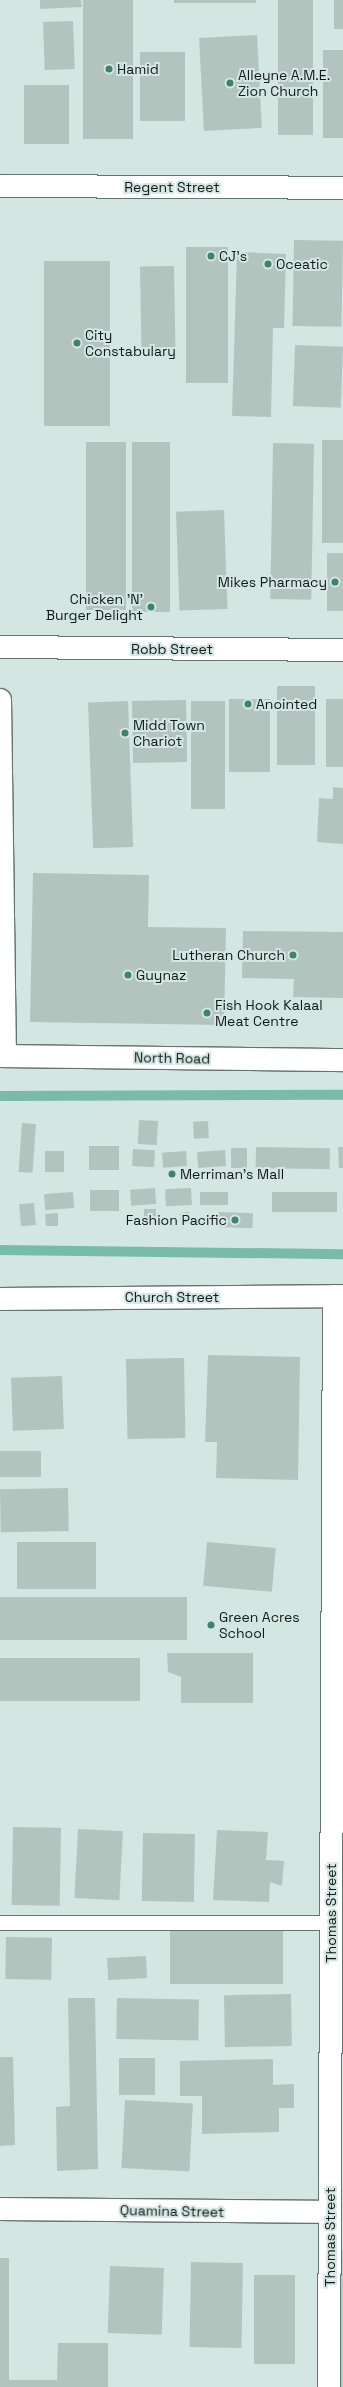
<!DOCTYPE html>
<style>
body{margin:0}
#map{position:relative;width:343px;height:2387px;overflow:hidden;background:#d4e6e1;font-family:"Space Grotesk",sans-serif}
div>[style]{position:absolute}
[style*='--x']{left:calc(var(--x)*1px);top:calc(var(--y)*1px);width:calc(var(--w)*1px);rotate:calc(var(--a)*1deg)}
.green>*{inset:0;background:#a7d2c6}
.stream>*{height:10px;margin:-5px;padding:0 5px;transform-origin:5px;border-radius:5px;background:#78bba9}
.building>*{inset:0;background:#b3c4bf;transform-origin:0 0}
.roads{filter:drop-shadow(1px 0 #64746f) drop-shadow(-1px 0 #64746f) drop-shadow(0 1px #64746f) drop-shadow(0 -1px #64746f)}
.service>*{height:14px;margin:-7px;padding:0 7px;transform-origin:7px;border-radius:7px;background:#fff}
.minor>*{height:22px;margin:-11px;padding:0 11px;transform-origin:11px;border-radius:11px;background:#fff}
.tertiary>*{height:22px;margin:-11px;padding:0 11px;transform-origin:11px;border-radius:11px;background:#fff}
.secondary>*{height:22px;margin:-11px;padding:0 11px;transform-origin:11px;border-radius:11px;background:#fff}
.dots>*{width:11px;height:11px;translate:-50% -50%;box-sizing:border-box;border:2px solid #d4e6e1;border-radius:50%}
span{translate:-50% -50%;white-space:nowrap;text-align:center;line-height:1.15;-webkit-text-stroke:4px #d4e6e1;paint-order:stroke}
.poi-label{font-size:14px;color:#131917}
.left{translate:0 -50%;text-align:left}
.right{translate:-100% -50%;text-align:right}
.street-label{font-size:14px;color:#131917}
</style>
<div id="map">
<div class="green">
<i style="clip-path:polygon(343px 2248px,343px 2387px,340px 2387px,338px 2267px)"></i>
</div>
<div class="stream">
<i style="--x:0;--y:1096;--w:343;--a:-0.2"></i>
<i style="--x:0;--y:1250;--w:343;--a:0.7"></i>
</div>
<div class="building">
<i style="clip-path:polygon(40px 0,81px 0,82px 7px,40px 9px)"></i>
<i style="left:83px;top:0;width:50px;height:139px"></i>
<i style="left:174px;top:0;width:82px;height:3px"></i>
<i style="left:278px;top:0;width:35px;height:135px"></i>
<i style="left:334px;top:0;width:9px;height:29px"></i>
<i style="left:73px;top:21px;width:48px;height:30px;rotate:88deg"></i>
<i style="left:257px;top:35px;width:93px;height:58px;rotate:87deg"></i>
<i style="left:323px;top:50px;width:20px;height:88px"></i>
<i style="left:140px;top:52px;width:45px;height:69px"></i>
<i style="left:24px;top:85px;width:45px;height:59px"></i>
<i style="left:294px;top:240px;width:49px;height:86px;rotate:1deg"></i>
<i style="left:228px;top:247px;width:136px;height:42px;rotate:90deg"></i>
<i style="clip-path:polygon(237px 252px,286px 254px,284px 328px,273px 328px,271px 417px,232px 416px)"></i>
<i style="left:44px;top:261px;width:66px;height:165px"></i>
<i style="left:174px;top:266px;width:83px;height:34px;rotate:89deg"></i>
<i style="left:295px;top:345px;width:48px;height:61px;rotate:2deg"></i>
<i style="left:343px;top:440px;width:103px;height:21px;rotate:90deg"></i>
<i style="left:86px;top:442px;width:40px;height:168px"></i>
<i style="left:132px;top:442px;width:38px;height:170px"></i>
<i style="left:273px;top:443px;width:41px;height:156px;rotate:1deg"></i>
<i style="left:224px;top:510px;width:99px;height:48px;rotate:88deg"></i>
<i style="left:327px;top:553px;width:16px;height:58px"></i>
<i style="left:277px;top:686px;width:38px;height:79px"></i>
<i style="left:229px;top:699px;width:41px;height:73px"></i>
<i style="left:326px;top:699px;width:17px;height:68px"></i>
<i style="left:186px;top:700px;width:62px;height:54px;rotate:89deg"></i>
<i style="left:128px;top:701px;width:146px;height:40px;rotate:88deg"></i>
<i style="left:191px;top:701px;width:34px;height:108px"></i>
<i style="clip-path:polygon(333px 787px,343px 788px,343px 844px,317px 842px,319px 798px,333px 799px)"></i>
<i style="clip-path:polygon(33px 873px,149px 875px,148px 927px,226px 928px,224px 1025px,30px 1022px)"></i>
<i style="clip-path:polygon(243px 931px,343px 932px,343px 998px,293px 997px,294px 979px,242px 978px)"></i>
<i style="left:139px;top:1120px;width:19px;height:24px;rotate:3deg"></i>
<i style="left:208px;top:1121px;width:17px;height:15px;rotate:87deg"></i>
<i style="left:22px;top:1123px;width:14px;height:49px;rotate:4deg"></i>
<i style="left:89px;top:1146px;width:30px;height:24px"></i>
<i style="left:256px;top:1147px;width:74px;height:21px;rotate:1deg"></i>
<i style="clip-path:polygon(338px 1147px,343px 1147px,343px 1168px,339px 1168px)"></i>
<i style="left:231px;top:1148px;width:16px;height:20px"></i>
<i style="left:133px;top:1149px;width:22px;height:17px;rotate:3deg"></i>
<i style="left:225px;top:1150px;width:16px;height:28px;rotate:86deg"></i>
<i style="left:45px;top:1151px;width:19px;height:21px"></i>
<i style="left:186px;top:1151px;width:15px;height:24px;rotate:86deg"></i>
<i style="left:155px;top:1188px;width:16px;height:25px;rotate:86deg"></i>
<i style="left:191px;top:1188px;width:17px;height:26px;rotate:87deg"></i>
<i style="left:119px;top:1190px;width:21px;height:29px;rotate:90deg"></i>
<i style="left:73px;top:1192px;width:16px;height:29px;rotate:86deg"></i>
<i style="left:200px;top:1192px;width:28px;height:13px"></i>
<i style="left:272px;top:1192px;width:65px;height:20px"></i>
<i style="left:34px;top:1203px;width:22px;height:15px;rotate:85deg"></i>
<i style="left:156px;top:1209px;width:14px;height:12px;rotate:90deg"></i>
<i style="left:189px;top:1212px;width:10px;height:9px;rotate:84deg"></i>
<i style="left:219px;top:1212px;width:34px;height:15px;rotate:2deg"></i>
<i style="clip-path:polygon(58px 1213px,58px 1226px,46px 1226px,45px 1214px)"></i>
<i style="clip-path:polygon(208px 1355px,300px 1357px,298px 1480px,216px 1478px,217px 1442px,205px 1442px)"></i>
<i style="left:184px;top:1358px;width:80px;height:58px;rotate:89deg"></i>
<i style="left:62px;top:1376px;width:53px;height:51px;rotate:88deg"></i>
<i style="left:0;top:1451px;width:41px;height:26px"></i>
<i style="left:68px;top:1488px;width:43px;height:68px;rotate:89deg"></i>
<i style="left:17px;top:1542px;width:79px;height:47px"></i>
<i style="left:207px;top:1542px;width:69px;height:44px;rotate:5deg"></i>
<i style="left:0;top:1597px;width:187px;height:43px"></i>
<i style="clip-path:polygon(167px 1653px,253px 1653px,253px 1703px,181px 1703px,181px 1677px,168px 1672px)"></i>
<i style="left:0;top:1658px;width:140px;height:43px"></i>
<i style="left:13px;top:1827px;width:48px;height:78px;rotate:1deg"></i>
<i style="left:78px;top:1829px;width:45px;height:69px;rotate:3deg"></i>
<i style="clip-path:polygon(217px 1830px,268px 1832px,266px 1860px,284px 1861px,282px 1886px,270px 1882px,269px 1902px,213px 1900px)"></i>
<i style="left:143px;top:1833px;width:52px;height:68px;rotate:1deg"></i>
<i style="left:170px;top:1928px;width:113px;height:56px"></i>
<i style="left:6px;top:1937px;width:46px;height:42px;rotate:1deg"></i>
<i style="left:146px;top:1956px;width:22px;height:39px;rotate:87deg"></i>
<i style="left:291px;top:1994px;width:52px;height:67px;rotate:89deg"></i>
<i style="clip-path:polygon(68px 1998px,95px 1998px,98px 2169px,57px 2171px,56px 2107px,70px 2106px)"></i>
<i style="left:117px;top:1998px;width:82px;height:41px;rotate:1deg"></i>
<i style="clip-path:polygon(0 2057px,13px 2057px,15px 2145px,0 2146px)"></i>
<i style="left:119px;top:2058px;width:36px;height:37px"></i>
<i style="clip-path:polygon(273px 2059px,273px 2085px,294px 2084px,294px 2108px,279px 2108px,279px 2132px,202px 2134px,202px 2096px,180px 2096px,180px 2061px)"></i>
<i style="left:125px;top:2100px;width:68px;height:68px;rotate:3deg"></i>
<i style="clip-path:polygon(0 2258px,9px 2258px,9px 2380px,57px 2380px,58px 2343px,108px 2343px,108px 2387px,0 2387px)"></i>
<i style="left:191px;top:2262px;width:52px;height:85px;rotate:1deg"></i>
<i style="left:110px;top:2266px;width:54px;height:67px;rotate:2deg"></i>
<i style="left:254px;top:2275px;width:41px;height:89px"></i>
</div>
<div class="roads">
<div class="service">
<i style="--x:0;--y:1923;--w:331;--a:0"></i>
</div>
<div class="minor">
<i style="--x:0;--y:647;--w:343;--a:0.5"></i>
<i style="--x:0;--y:700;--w:356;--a:89.2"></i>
<i style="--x:0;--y:2209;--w:330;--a:0.5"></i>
</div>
<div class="tertiary">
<i style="--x:0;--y:1056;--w:343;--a:0.7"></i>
<i style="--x:0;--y:1299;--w:343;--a:-0.5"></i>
<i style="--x:329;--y:2387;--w:1091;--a:-89.74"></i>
</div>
<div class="secondary">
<i style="--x:0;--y:186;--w:343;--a:0.3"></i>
</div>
</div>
<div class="dots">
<i style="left:109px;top:69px;background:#408171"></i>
<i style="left:230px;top:83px;background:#408171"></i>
<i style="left:211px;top:256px;background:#408171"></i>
<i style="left:268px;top:264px;background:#408171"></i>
<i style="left:77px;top:343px;background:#408171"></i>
<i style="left:335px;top:582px;background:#408171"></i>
<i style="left:151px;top:607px;background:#408171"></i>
<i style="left:248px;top:704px;background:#408171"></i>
<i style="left:125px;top:733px;background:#408171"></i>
<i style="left:293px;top:955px;background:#408171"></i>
<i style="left:128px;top:975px;background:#408171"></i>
<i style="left:207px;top:1013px;background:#408171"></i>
<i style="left:172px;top:1174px;background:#408171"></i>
<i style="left:235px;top:1220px;background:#408171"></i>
<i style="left:211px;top:1625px;background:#408171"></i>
</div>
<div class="poi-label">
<span class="left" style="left:117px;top:69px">Hamid</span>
<span class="left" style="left:238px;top:83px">Alleyne A.M.E.<br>Zion Church</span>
<span class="left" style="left:219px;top:256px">CJ's</span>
<span class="left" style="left:276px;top:264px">Oceatic</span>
<span class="left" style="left:85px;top:343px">City<br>Constabulary</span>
<span class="right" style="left:327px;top:582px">Mikes Pharmacy</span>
<span class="right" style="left:143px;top:607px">Chicken 'N'<br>Burger Delight</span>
<span class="left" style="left:256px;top:704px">Anointed</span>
<span class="left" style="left:133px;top:733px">Midd Town<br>Chariot</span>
<span class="right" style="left:285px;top:955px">Lutheran Church</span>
<span class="left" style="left:136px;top:975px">Guynaz</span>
<span class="left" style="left:215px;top:1013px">Fish Hook Kalaal<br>Meat Centre</span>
<span class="left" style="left:180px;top:1174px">Merriman's Mall</span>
<span class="right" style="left:227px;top:1220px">Fashion Pacific</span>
<span class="left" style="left:219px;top:1625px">Green Acres<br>School</span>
</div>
<div class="street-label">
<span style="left:172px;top:187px">Regent Street</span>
<span style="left:172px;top:649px">Robb Street</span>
<span style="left:172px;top:1058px;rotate:1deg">North Road</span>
<span style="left:172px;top:1297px">Church Street</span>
<span style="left:331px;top:1913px;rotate:-90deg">Thomas Street</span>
<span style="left:172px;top:2211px;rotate:1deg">Quamina Street</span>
<span style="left:330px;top:2237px;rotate:-90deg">Thomas Street</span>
</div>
</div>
